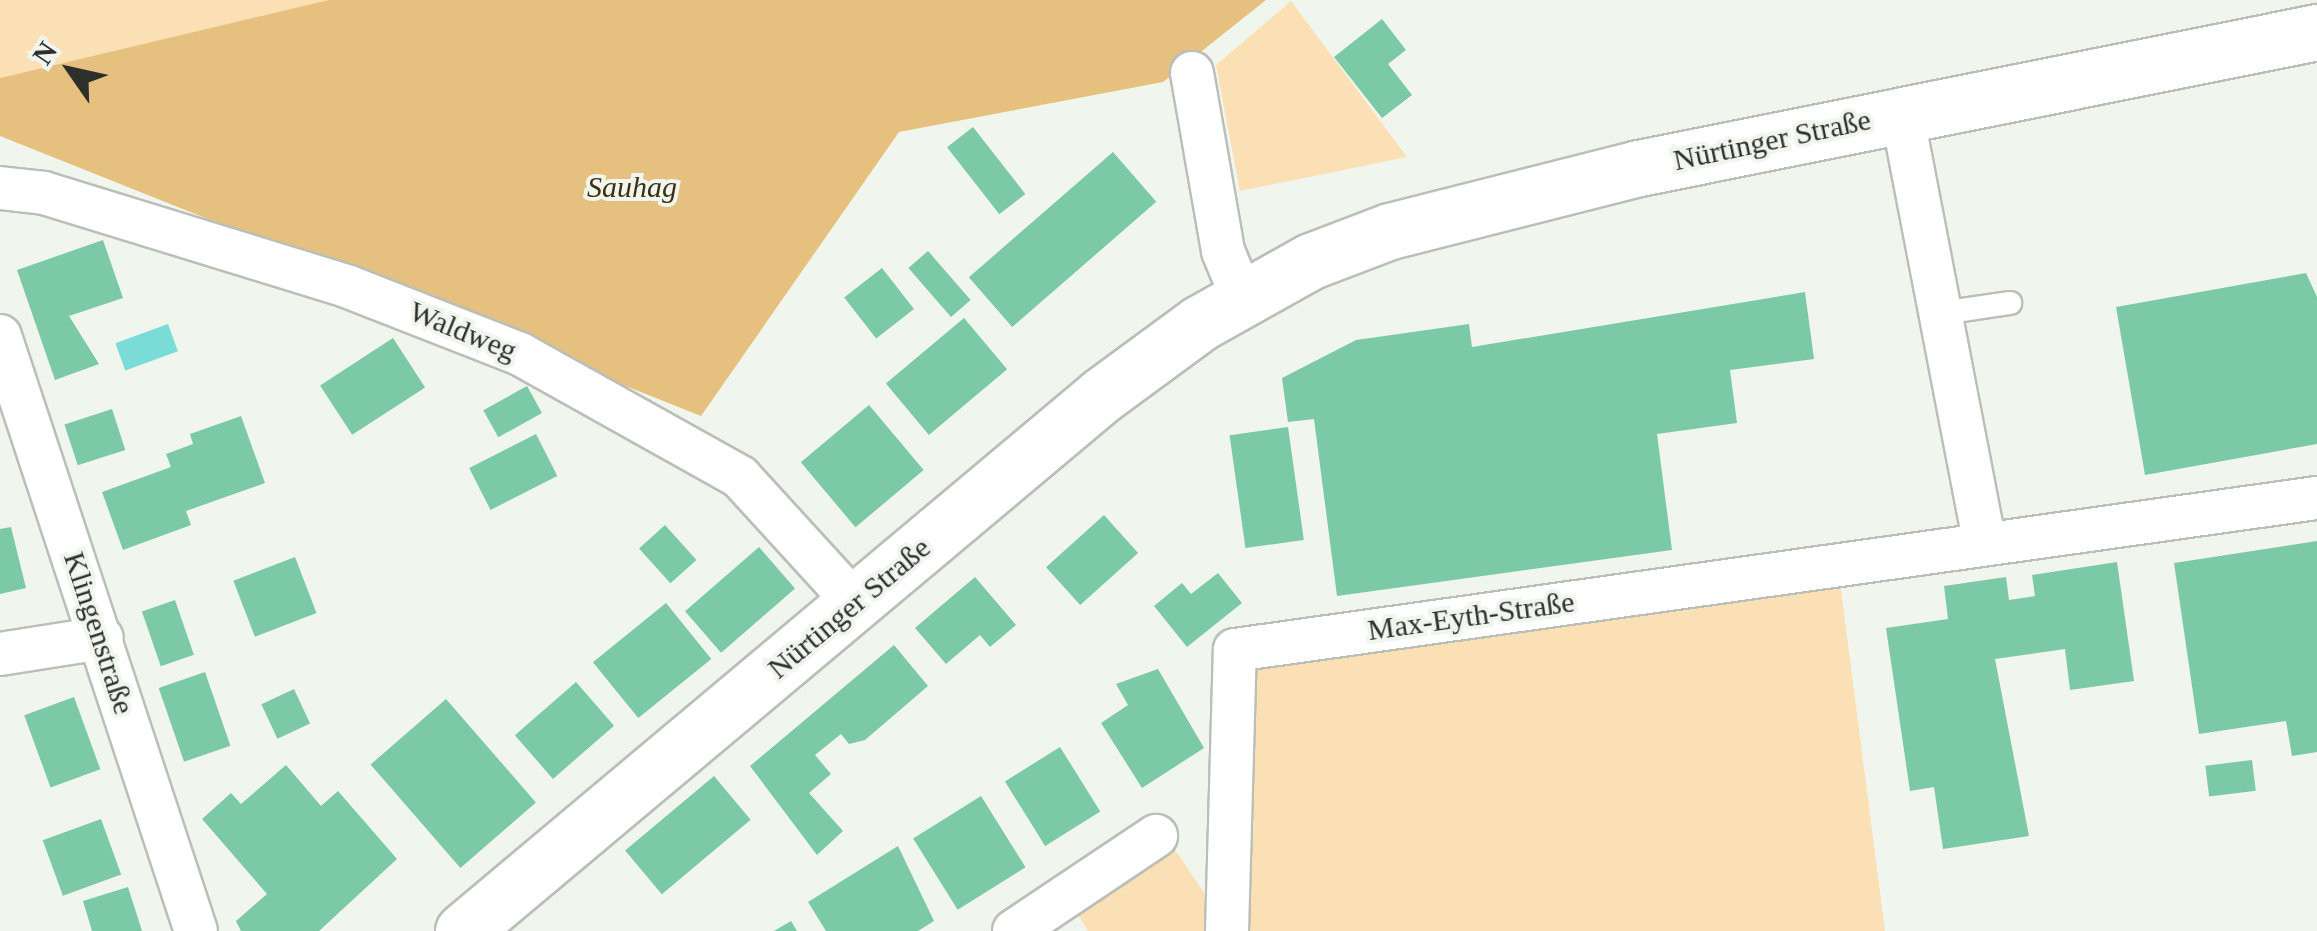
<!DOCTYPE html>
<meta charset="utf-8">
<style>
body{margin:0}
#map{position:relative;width:2317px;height:931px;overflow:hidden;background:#f0f6ee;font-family:Georgia,serif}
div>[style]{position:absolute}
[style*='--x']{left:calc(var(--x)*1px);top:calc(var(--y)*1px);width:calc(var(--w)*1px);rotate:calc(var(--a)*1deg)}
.green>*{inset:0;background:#fae0b4}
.forest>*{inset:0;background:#e5c07e}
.water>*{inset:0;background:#7adcd6;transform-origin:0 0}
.building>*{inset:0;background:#7cc9a5;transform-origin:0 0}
.roads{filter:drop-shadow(2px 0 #babfb8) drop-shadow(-2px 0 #babfb8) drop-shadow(0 2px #babfb8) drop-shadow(0 -2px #babfb8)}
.lane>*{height:22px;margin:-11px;padding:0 11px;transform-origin:11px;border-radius:11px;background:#fff}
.street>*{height:42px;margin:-21px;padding:0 21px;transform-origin:21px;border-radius:21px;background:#fff}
.secondary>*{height:55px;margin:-27.5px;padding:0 27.5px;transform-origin:27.5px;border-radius:27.5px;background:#fff}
span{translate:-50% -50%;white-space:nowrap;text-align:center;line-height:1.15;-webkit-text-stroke:8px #f0f6ee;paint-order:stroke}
.street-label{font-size:30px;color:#2d2f2c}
.park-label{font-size:30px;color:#3f3012;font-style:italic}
.north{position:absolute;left:20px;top:20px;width:100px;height:100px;-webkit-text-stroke:8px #f0f6ee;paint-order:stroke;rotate:304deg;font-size:28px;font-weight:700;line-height:40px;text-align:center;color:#2d2f2c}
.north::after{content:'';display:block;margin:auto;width:35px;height:45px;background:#2d2f2c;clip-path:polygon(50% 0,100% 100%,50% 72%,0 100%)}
</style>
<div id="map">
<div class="green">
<i style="clip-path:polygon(0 0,332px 0,0 78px)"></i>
<i style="clip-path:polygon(1291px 1px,1407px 157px,1240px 191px,1216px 65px)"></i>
<i style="clip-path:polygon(1840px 582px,1885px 931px,1246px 931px,1251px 671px)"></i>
<i style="clip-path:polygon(1169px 841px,1205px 894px,1204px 931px,1088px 931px,1070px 902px)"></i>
</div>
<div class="forest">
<i style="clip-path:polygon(329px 0,1266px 0,1163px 82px,899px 132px,701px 416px,0 136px,0 78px)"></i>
</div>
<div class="water">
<i style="left:168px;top:324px;width:29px;height:56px;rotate:70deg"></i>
</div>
<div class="building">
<i style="clip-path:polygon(1382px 19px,1406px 50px,1388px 64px,1412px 95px,1382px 118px,1334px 57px)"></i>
<i style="left:973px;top:127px;width:85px;height:33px;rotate:52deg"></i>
<i style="left:1113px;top:152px;width:66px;height:191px;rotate:49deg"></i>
<i style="clip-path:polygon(103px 240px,123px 298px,69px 316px,99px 364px,55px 380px,17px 270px)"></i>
<i style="left:928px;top:251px;width:65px;height:26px;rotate:49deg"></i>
<i style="left:882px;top:268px;width:52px;height:48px;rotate:52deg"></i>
<i style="clip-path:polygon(2306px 273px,2317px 297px,2317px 444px,2145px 475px,2116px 307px)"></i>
<i style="clip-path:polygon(1805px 292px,1814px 359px,1730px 370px,1737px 423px,1657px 434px,1672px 550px,1337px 596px,1314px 419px,1288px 422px,1282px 378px,1356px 340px,1469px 324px,1472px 347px)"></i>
<i style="left:964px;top:318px;width:67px;height:102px;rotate:50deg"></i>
<i style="left:393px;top:338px;width:59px;height:87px;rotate:57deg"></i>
<i style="left:527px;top:386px;width:31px;height:50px;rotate:61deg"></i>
<i style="left:869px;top:405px;width:85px;height:89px;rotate:50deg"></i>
<i style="left:112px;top:409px;width:43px;height:50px;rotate:72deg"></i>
<i style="clip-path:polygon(241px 416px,265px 483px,186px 511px,191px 525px,123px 550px,102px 492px,171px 467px,166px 454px,193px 444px,190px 434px)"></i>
<i style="left:1288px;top:427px;width:114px;height:59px;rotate:82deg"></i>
<i style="left:536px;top:434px;width:47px;height:75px;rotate:63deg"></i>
<i style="left:1104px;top:515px;width:51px;height:78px;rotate:48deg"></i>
<i style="left:665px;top:525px;width:47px;height:35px;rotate:48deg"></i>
<i style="clip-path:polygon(11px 527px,26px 588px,0 594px,0 529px)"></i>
<i style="clip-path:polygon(2317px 541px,2317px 752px,2292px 756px,2286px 721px,2199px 734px,2174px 563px)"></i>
<i style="left:759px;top:547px;width:55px;height:98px;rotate:49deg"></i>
<i style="left:295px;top:557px;width:60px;height:66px;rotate:69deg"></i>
<i style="clip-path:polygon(2117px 562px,2134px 681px,2070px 690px,2065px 649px,1995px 659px,2029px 836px,1943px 849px,1934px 787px,1910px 791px,1886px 628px,1948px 619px,1944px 586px,2006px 577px,2009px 600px,2035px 596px,2032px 575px)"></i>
<i style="clip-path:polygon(1218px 573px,1242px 603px,1187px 647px,1154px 606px,1182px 583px,1191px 594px)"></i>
<i style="clip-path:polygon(975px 577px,1016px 625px,990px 647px,980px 635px,946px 664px,915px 628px)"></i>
<i style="left:175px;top:600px;width:58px;height:35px;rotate:71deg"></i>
<i style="left:666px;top:603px;width:72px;height:94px;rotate:51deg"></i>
<i style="clip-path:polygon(894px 645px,928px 686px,865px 740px,849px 744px,841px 734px,815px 755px,831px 774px,809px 793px,843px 831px,817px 855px,750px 766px)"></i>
<i style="clip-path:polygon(1158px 669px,1204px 748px,1142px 788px,1101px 723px,1128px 705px,1116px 684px)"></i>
<i style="left:205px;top:672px;width:78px;height:49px;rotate:71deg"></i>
<i style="left:576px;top:682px;width:58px;height:81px;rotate:49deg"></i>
<i style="left:294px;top:689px;width:38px;height:36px;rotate:65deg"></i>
<i style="left:74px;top:697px;width:77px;height:53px;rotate:70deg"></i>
<i style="left:446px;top:699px;width:137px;height:100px;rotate:49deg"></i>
<i style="left:1060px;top:747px;width:76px;height:65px;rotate:58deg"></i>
<i style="left:2252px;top:760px;width:31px;height:47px;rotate:83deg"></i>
<i style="clip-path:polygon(286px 765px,321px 806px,338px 791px,397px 859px,319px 931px,241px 931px,236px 921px,267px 894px,202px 819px,231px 793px,241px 804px)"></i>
<i style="left:714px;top:776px;width:57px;height:116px;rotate:50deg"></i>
<i style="left:981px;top:796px;width:84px;height:80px;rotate:58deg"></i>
<i style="left:101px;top:819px;width:59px;height:62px;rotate:70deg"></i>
<i style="clip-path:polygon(898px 846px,934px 921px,918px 931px,826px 931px,808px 902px)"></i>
<i style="clip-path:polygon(128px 887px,142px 931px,92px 931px,83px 901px)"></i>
<i style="clip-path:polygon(791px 921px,797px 931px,774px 931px)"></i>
</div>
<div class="roads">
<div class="lane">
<i style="--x:1942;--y:313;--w:69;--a:-8.4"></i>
</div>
<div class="street">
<i style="--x:1192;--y:73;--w:181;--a:80.1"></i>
<i style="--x:1223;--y:251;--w:50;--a:67.6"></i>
<i style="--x:1902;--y:114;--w:437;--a:79.1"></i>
<i style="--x:0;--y:188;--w:44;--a:6.5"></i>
<i style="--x:44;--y:193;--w:319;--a:17.1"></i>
<i style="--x:349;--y:287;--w:184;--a:21.4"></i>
<i style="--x:520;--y:354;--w:252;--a:29.2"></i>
<i style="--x:740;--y:477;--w:171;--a:47.6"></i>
<i style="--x:0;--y:336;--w:626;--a:71.77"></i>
<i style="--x:0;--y:654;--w:103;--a:-8.9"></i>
<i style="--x:1014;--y:931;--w:171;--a:-33.8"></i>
<i style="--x:1227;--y:931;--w:281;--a:-88.4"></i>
<i style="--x:1235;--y:650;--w:1093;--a:-8"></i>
</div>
<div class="secondary">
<i style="--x:463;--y:931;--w:834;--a:-39.99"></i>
<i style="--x:1102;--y:395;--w:122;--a:-36.3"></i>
<i style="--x:1200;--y:323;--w:127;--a:-29.2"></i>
<i style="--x:1311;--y:261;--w:85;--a:-20.8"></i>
<i style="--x:1390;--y:231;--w:257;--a:-14.2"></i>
<i style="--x:1639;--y:168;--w:692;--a:-11.34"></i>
</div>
</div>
<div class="street-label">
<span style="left:1772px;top:140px;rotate:-12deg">Nürtinger Straße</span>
<span style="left:463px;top:331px;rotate:22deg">Waldweg</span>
<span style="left:849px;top:608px;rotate:-40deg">Nürtinger Straße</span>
<span style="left:1471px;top:616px;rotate:-8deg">Max-Eyth-Straße</span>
<span style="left:99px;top:633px;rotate:72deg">Klingenstraße</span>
</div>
<div class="park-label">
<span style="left:632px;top:187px">Sauhag</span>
</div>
<div class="north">N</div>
</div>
